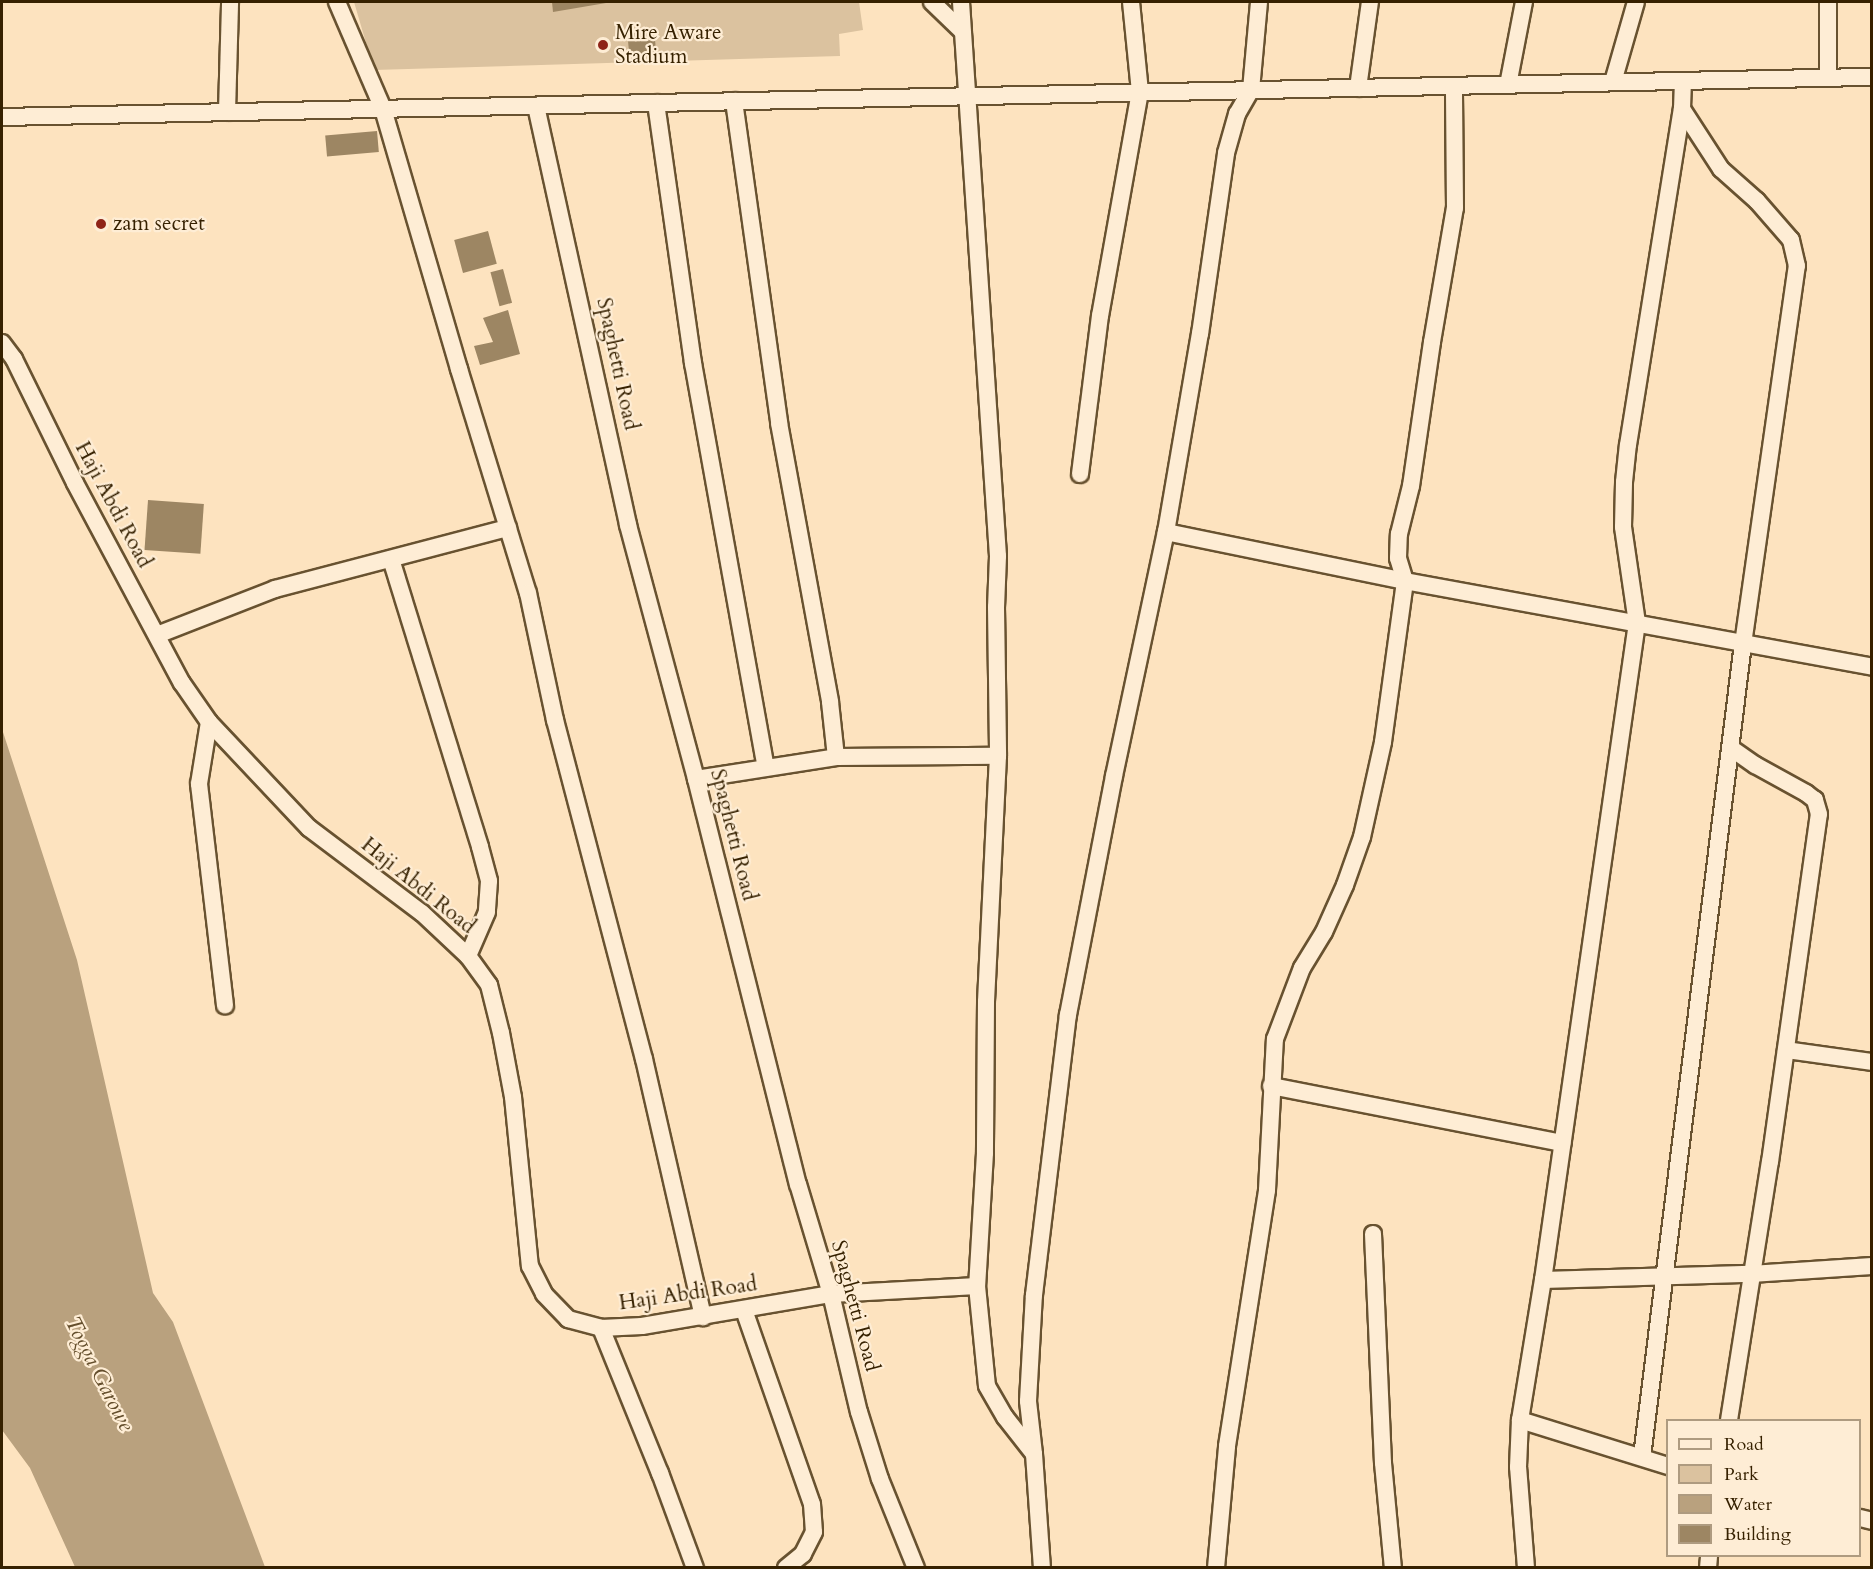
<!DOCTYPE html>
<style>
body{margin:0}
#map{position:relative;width:1873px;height:1569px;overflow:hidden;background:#fde3bf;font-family:Cardo,serif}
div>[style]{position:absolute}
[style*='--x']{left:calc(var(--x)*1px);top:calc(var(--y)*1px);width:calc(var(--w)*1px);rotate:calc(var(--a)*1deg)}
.green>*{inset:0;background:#dbc29f}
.water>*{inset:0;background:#b9a17e}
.building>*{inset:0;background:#9d8663;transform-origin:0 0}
.roads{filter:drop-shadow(2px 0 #685230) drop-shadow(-2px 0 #685230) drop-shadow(0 2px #685230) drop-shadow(0 -2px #685230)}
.street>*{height:16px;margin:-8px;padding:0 8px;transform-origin:8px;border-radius:8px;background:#feedd5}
.dots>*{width:16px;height:16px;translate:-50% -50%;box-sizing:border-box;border:3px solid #feedd5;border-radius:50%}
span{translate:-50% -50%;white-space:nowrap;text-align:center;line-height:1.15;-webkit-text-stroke:4.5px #feedd5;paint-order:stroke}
.poi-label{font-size:21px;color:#362100}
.left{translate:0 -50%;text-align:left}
.street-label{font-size:21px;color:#362100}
.water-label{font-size:22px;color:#644e2c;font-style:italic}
.frame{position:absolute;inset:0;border:3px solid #362100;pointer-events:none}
.legend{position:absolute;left:1666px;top:1419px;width:195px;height:138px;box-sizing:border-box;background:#feedd5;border:2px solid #ae9b80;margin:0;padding:8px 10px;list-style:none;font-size:18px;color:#362100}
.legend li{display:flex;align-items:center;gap:12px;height:30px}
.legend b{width:30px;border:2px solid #ae9b80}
</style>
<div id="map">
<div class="green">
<i style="clip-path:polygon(354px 2px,859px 2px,863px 30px,839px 34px,840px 56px,374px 70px)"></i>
</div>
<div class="water">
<i style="clip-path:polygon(2px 729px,77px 960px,153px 1293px,173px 1322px,265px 1567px,75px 1567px,30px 1468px,2px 1430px)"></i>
</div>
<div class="building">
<i style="clip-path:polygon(552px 2px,606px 2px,606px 3px,553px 12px)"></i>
<i style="left:654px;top:28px;width:25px;height:27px;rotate:85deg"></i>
<i style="left:377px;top:131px;width:21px;height:52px;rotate:85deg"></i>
<i style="left:488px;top:231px;width:34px;height:35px;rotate:75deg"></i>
<i style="left:503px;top:269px;width:35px;height:13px;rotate:75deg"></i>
<i style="clip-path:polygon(508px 310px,520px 354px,480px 365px,474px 346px,493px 342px,483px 318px)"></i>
<i style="left:148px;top:500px;width:56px;height:50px;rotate:4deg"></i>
</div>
<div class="roads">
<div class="street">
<i style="--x:337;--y:2;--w:116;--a:66.7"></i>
<i style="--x:383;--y:109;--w:271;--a:73.7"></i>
<i style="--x:459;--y:369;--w:234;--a:72.9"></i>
<i style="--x:528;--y:593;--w:130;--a:78"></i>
<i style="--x:555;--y:720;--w:350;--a:75.3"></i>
<i style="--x:644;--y:1059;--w:265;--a:77.1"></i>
<i style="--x:932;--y:2;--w:42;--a:44"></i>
<i style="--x:961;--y:2;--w:555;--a:86.18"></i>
<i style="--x:998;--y:556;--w:51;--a:92.2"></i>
<i style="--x:996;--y:607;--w:149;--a:89.2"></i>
<i style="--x:998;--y:756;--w:246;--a:92.8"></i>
<i style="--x:986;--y:1002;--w:151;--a:90.4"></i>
<i style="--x:985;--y:1153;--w:133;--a:93.4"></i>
<i style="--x:977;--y:1286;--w:100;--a:84.3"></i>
<i style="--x:987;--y:1386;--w:36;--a:60"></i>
<i style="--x:1005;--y:1417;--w:47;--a:51.9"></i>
<i style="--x:1034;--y:1454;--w:114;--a:86"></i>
<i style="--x:1828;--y:78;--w:76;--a:-90"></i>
<i style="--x:1613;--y:82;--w:83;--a:-74"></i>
<i style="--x:1508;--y:85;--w:85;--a:-79.1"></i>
<i style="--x:1358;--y:88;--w:87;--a:-82.1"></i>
<i style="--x:734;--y:101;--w:325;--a:82"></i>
<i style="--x:779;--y:423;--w:284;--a:79.6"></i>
<i style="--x:830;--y:702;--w:55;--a:83.8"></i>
<i style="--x:656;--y:103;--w:263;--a:81.9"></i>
<i style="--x:693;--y:363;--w:411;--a:79.8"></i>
<i style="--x:536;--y:106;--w:429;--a:77.6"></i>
<i style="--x:628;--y:525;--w:263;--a:75"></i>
<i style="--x:696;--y:779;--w:418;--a:75.9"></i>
<i style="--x:798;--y:1184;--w:115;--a:73.3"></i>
<i style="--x:831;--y:1294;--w:121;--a:76.7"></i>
<i style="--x:859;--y:1412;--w:70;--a:72.6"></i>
<i style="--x:880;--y:1479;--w:96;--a:68"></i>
<i style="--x:227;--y:112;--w:110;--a:-88.4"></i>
<i style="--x:2;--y:117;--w:1870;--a:-1.23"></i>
<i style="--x:2;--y:343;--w:20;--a:53"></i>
<i style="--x:14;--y:359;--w:138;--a:63.8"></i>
<i style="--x:75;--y:483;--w:227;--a:61.9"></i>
<i style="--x:182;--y:683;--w:47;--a:55.3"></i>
<i style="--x:209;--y:722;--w:146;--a:46.7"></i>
<i style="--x:309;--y:828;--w:141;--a:37"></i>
<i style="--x:422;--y:913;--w:63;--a:43.1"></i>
<i style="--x:468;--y:956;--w:36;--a:54"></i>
<i style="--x:489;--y:985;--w:49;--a:76"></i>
<i style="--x:501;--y:1033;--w:65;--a:79.4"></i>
<i style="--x:513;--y:1097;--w:170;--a:84.3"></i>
<i style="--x:530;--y:1266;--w:31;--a:63"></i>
<i style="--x:544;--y:1294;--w:35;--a:46"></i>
<i style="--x:568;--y:1319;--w:34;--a:15"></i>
<i style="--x:601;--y:1328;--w:41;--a:-2.8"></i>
<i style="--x:642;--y:1326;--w:192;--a:-9.6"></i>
<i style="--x:831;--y:1294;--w:146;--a:-3.1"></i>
<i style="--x:1080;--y:474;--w:159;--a:-82.8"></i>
<i style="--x:1100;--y:316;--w:228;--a:-79.9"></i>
<i style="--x:1140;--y:92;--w:90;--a:-95.7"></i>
<i style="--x:1166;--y:532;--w:244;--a:11.6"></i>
<i style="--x:1405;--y:581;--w:475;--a:10.4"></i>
<i style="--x:391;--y:559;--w:301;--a:72.8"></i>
<i style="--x:480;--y:847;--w:35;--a:75"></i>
<i style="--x:489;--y:881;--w:31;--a:94"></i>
<i style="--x:487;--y:912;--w:48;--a:113.4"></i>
<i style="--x:157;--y:635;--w:127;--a:-21.3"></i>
<i style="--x:275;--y:589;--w:241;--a:-14.7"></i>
<i style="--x:209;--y:722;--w:63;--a:99.2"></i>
<i style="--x:199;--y:784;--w:223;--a:83.3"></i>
<i style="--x:696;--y:779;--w:142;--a:-8.9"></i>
<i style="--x:836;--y:757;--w:162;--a:-0.4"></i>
<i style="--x:1786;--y:1050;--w:87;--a:7.9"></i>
<i style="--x:1271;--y:1086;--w:297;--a:11.1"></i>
<i style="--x:1373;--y:1234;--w:229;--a:87.5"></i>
<i style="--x:1383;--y:1463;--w:105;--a:84.6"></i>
<i style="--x:1543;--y:1280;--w:208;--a:-1.7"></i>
<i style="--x:1751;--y:1274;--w:121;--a:-3.8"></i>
<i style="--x:744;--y:1310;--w:206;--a:70.7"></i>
<i style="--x:812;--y:1504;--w:28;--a:86"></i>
<i style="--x:814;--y:1532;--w:25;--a:117"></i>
<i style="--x:803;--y:1554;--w:22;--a:141"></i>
<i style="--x:601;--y:1328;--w:157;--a:67.9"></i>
<i style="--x:660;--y:1473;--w:101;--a:69.8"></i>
<i style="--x:1520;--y:1420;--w:155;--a:17.3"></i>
<i style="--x:1729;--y:1420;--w:261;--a:-81"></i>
<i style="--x:1770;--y:1162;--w:351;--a:-82"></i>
<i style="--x:1819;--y:814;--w:15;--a:-106"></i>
<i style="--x:1815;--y:800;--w:11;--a:-142"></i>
<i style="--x:1806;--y:793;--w:58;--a:-151.2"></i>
<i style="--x:1755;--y:765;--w:29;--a:-145"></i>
<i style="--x:1034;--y:1454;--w:53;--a:-96.5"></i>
<i style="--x:1028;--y:1401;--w:106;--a:-86.8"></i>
<i style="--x:1034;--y:1295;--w:282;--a:-83.1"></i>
<i style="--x:1068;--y:1015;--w:243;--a:-79.1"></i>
<i style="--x:1114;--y:776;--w:249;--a:-78"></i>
<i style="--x:1166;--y:532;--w:201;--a:-80.3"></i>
<i style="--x:1200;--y:334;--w:183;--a:-81.8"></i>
<i style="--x:1226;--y:153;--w:41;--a:-74.2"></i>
<i style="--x:1237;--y:114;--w:28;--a:-60"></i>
<i style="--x:1251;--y:90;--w:88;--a:-84.8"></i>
<i style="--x:1642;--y:1457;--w:819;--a:-82.92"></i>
<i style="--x:1743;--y:644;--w:382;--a:-81.9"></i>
<i style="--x:1797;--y:266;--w:27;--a:-103"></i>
<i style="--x:1791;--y:240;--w:52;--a:-131.1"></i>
<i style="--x:1757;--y:201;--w:48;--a:-138.4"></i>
<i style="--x:1721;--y:169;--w:72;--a:-123"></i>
<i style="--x:1860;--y:1518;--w:12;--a:14"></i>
<i style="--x:1216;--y:1568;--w:122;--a:-84.8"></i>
<i style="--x:1227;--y:1446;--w:259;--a:-81.1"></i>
<i style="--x:1267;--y:1190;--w:151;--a:-87"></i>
<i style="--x:1275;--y:1039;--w:76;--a:-69.2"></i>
<i style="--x:1302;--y:968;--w:42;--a:-58.6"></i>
<i style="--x:1324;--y:932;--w:51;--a:-65.9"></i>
<i style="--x:1345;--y:885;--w:51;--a:-70.5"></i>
<i style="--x:1362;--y:837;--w:97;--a:-77.5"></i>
<i style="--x:1383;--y:742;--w:162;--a:-82.2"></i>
<i style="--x:1405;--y:581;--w:24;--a:-107"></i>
<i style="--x:1398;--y:558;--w:24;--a:-88"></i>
<i style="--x:1399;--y:534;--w:49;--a:-76"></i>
<i style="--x:1411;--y:486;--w:146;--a:-81.7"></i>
<i style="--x:1432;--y:342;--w:136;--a:-80.3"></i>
<i style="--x:1455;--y:208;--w:122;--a:-90.5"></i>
<i style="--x:1526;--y:1568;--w:101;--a:-94.5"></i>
<i style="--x:1518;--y:1467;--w:47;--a:-87.6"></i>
<i style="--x:1520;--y:1420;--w:142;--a:-80.7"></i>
<i style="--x:1543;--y:1280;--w:664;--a:-81.86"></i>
<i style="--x:1637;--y:623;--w:97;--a:-98.3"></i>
<i style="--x:1623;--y:527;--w:45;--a:-88.7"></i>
<i style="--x:1624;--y:482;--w:37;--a:-84"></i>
<i style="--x:1628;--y:445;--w:340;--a:-80.9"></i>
<i style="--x:1682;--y:109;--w:28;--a:-88"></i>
<i style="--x:1708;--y:1568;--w:12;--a:-85"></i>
</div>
</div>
<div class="dots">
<i style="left:603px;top:45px;background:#8f2418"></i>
<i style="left:101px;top:224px;background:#8f2418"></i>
</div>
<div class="poi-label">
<span class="left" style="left:615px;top:45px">Mire Aware<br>Stadium</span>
<span class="left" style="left:113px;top:224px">zam secret</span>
</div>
<div class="street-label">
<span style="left:617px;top:364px;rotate:78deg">Spaghetti Road</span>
<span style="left:113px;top:505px;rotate:62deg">Haji Abdi Road</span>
<span style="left:733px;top:835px;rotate:76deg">Spaghetti Road</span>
<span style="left:418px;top:886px;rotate:39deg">Haji Abdi Road</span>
<span style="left:688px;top:1294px;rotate:-8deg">Haji Abdi Road</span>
<span style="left:855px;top:1306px;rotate:75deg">Spaghetti Road</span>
</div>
<div class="water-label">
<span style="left:99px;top:1374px;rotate:63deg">Togga Garowe</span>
</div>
<div class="frame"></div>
<ul class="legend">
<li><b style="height:8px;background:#feedd5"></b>Road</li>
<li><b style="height:16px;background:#dbc29f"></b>Park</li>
<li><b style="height:16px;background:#b9a17e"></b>Water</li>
<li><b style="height:16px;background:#9d8663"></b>Building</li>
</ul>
</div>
